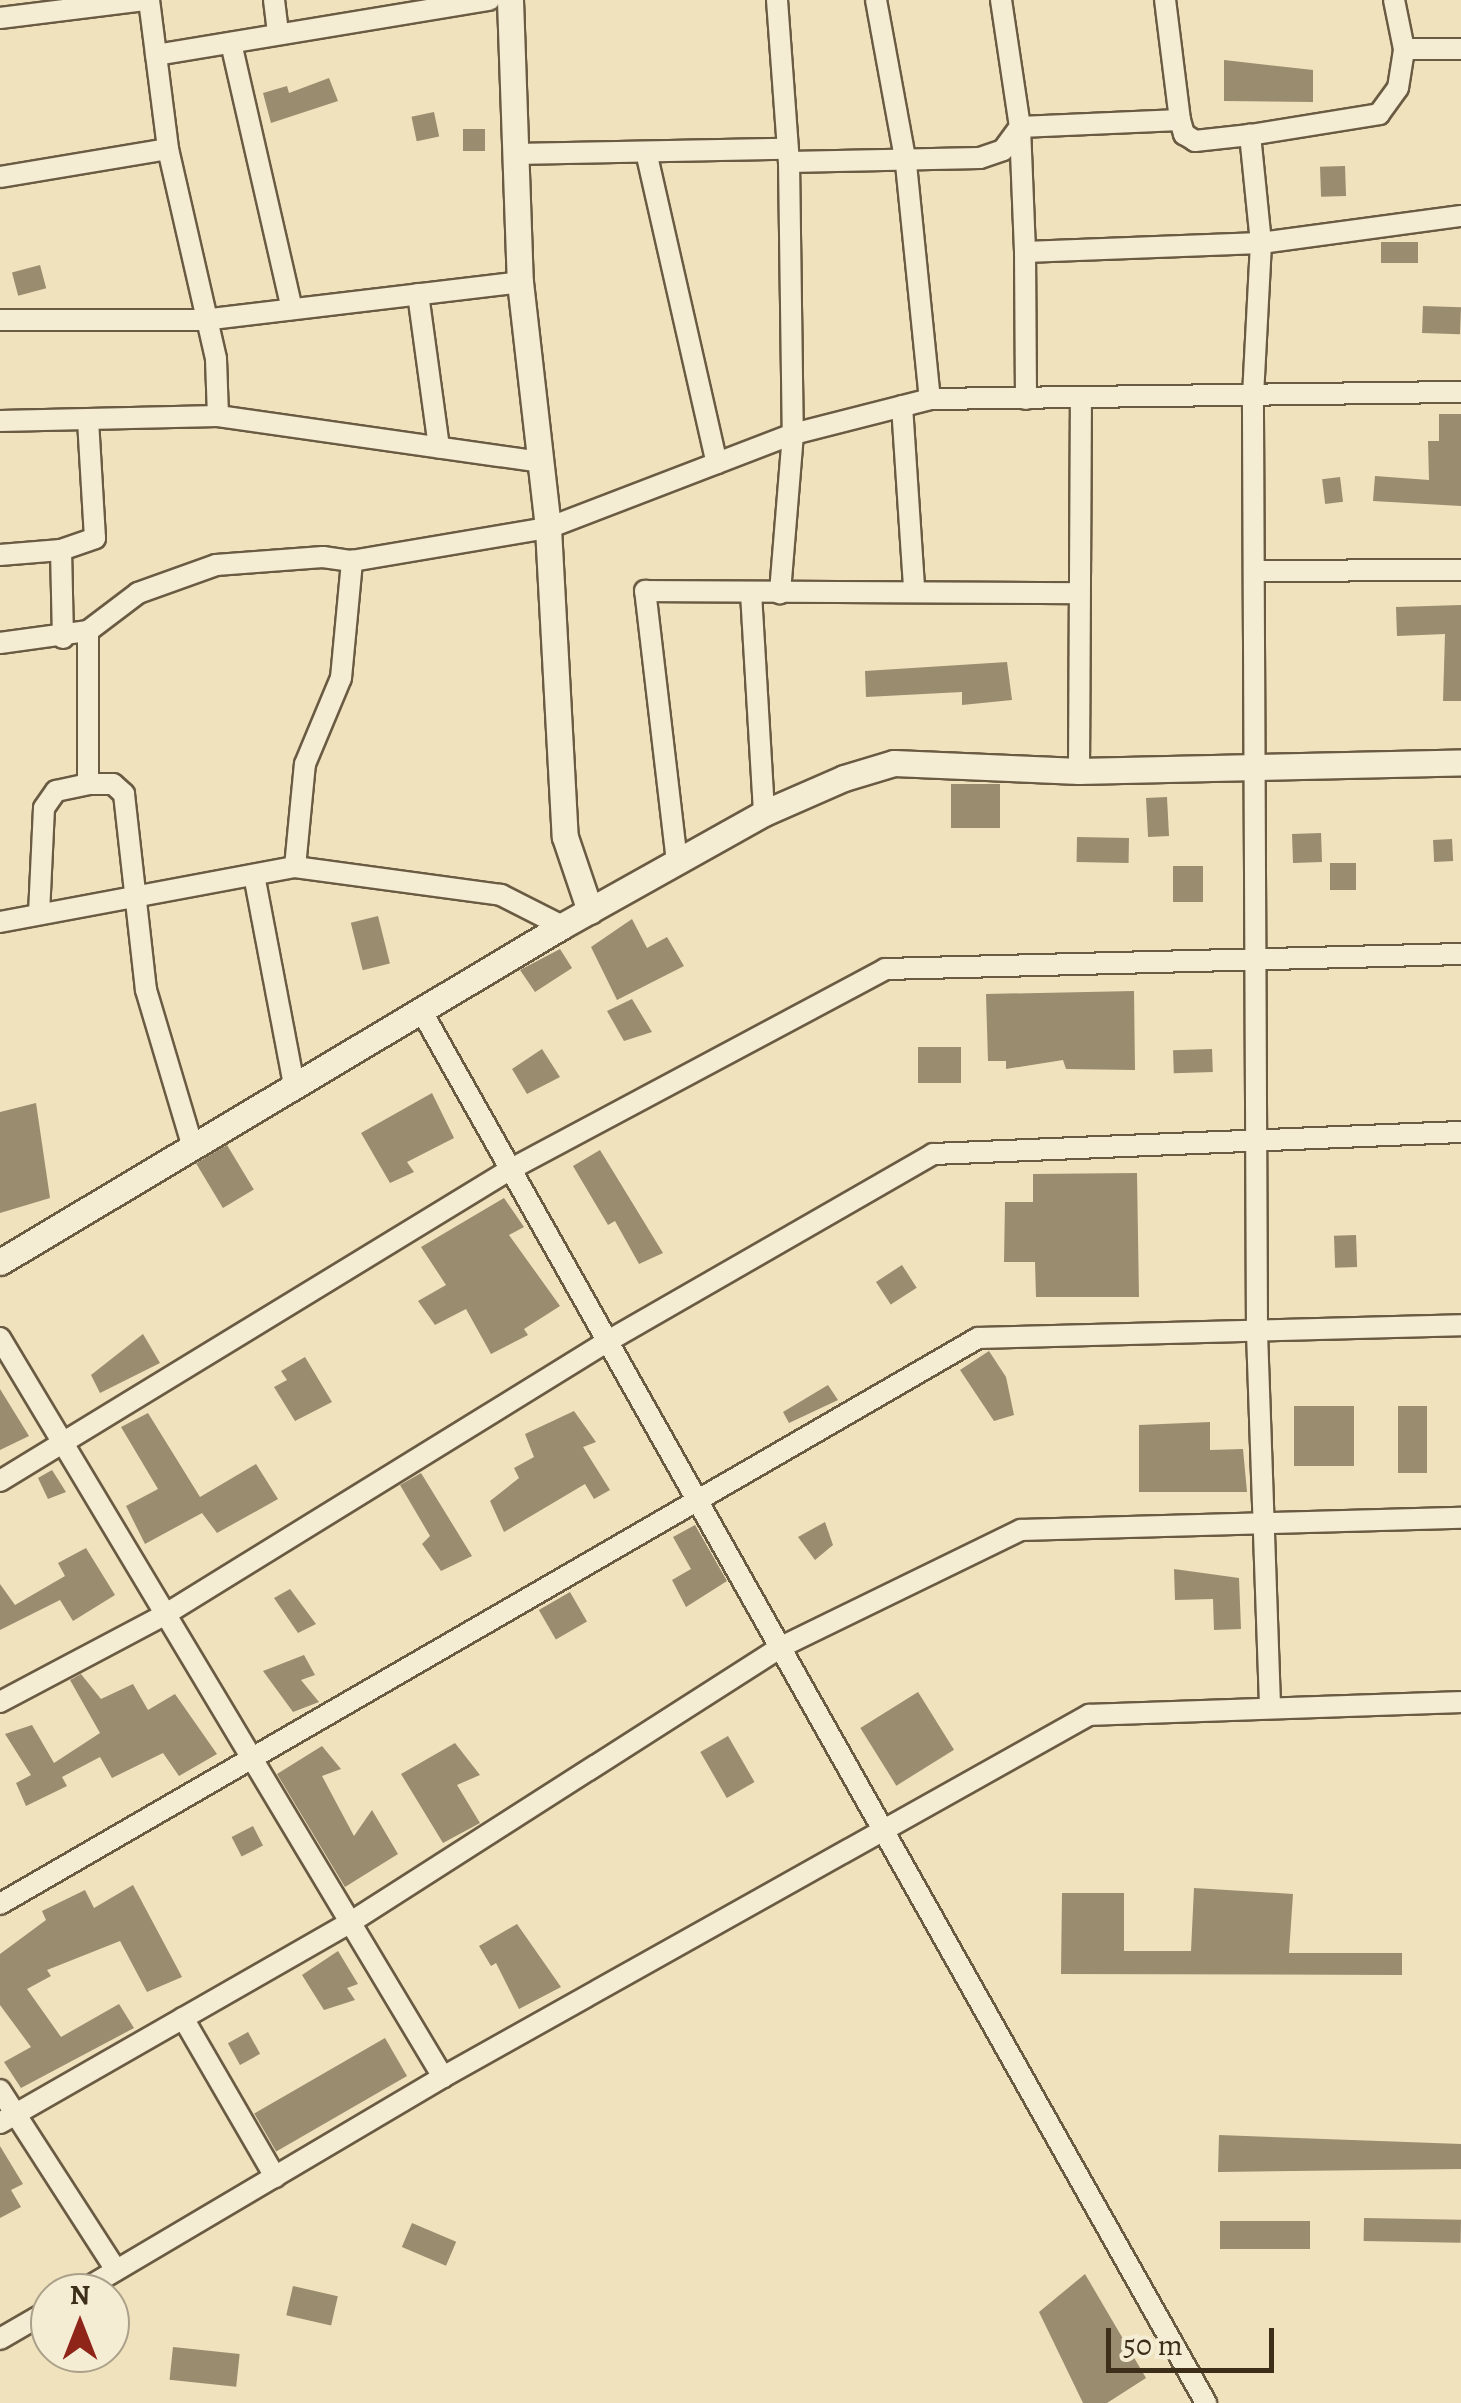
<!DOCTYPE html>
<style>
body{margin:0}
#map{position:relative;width:1461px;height:2403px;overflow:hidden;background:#efe2bd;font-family:Alegreya,serif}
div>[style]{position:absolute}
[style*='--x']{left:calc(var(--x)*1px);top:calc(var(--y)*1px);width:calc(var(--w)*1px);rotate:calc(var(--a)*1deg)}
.building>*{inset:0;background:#9a8c6f;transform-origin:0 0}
.roads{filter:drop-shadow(2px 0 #6a5b43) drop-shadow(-2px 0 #6a5b43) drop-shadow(0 2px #6a5b43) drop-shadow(0 -2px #6a5b43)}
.minor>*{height:20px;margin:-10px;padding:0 10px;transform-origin:10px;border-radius:10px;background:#f5ecd4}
.tertiary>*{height:25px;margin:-12.5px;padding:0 12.5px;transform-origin:12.5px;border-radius:12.5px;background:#f5ecd4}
span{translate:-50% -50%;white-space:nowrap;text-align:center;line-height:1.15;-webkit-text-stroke:10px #f5ecd4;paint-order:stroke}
.north{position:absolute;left:30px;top:2273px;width:100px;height:100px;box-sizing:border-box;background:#f5ecd4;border:2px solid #aba08a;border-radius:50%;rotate:0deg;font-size:28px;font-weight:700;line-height:40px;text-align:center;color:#3d2e1a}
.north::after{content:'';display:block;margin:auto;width:35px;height:45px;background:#8f2418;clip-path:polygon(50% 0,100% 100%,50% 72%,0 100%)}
.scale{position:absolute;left:1106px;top:2328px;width:168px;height:45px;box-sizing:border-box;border:5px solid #3d2e1a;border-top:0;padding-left:12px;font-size:30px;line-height:35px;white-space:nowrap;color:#3d2e1a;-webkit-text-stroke:8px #f5ecd4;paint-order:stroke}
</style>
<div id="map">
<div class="building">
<i style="clip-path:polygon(1224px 60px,1313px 70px,1313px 102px,1224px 101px)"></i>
<i style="clip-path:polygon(329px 78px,338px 101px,271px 123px,263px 93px,287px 86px,289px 93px)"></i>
<i style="left:434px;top:112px;width:25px;height:23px;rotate:78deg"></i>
<i style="left:463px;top:129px;width:22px;height:22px"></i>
<i style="left:1345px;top:166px;width:30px;height:25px;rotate:88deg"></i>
<i style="left:1418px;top:242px;width:21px;height:37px;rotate:90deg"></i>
<i style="left:40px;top:265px;width:24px;height:29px;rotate:75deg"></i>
<i style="left:1423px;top:306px;width:38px;height:27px;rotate:2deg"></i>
<i style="clip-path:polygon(1439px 414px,1461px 414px,1461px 506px,1373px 501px,1375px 476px,1429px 480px,1428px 441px,1439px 441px)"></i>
<i style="left:1340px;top:477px;width:25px;height:18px;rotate:83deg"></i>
<i style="clip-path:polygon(1461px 605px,1461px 701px,1443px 701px,1445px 634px,1397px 636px,1396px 607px)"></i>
<i style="clip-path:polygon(1007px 662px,1012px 700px,962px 705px,962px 692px,866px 697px,865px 671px)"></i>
<i style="left:951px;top:784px;width:49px;height:44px"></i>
<i style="left:1167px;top:797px;width:39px;height:21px;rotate:87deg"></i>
<i style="left:1321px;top:833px;width:29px;height:29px;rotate:88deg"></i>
<i style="left:1077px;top:837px;width:52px;height:25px;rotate:1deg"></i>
<i style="left:1452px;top:839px;width:22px;height:19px;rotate:87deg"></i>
<i style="left:1330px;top:863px;width:26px;height:27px"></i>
<i style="left:1173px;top:866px;width:30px;height:36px"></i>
<i style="left:378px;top:916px;width:49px;height:28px;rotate:76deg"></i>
<i style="clip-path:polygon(632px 919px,647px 948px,667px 937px,684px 966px,617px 1000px,591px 947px)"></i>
<i style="clip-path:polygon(560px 949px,572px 968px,535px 992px,520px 970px)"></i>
<i style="clip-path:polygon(1134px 991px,1135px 1070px,1066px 1069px,1063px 1060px,1006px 1069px,1006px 1061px,988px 1061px,986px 994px)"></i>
<i style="clip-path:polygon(632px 999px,652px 1032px,624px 1041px,607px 1011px)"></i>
<i style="left:918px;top:1047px;width:43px;height:36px"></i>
<i style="clip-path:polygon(542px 1049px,560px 1077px,527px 1094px,512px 1069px)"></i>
<i style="left:1212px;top:1049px;width:23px;height:39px;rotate:88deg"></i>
<i style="clip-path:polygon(432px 1093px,454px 1138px,407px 1162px,414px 1172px,390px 1183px,361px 1133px)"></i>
<i style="clip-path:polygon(36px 1103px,50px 1198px,0 1213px,0 1112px)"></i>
<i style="left:227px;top:1145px;width:52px;height:36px;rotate:59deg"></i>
<i style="clip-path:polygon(600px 1150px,663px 1253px,639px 1264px,615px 1221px,608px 1225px,573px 1166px)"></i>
<i style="clip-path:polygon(1137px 1173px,1139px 1297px,1036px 1297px,1035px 1262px,1004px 1262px,1005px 1202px,1033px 1202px,1033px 1174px)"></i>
<i style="clip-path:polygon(504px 1198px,524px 1227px,509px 1235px,560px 1306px,524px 1329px,528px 1335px,491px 1354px,466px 1309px,435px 1325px,418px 1301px,446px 1285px,421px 1247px)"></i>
<i style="left:1356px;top:1235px;width:32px;height:22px;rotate:88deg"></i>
<i style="left:902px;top:1265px;width:27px;height:31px;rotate:57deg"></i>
<i style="clip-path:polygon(143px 1334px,160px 1363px,100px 1393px,91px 1375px)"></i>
<i style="clip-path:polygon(989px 1351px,1006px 1377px,1014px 1415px,994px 1421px,960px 1370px)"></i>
<i style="clip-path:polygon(305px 1357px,332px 1402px,295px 1421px,274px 1387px,287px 1380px,281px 1371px)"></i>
<i style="clip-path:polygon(828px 1385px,838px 1400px,789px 1423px,783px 1412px)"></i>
<i style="clip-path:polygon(0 1389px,29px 1436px,0 1450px)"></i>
<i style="left:1354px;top:1406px;width:60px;height:60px;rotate:90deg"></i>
<i style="left:1398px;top:1406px;width:29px;height:67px"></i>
<i style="clip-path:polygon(574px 1411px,596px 1442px,583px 1447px,610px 1490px,594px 1499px,585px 1484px,504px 1532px,490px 1501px,519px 1478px,514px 1468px,534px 1457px,525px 1434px)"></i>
<i style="clip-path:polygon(148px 1413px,200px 1497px,256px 1464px,278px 1499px,217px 1533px,202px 1513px,145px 1544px,126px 1506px,158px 1489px,121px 1427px)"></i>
<i style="clip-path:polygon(1210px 1422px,1210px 1450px,1243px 1449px,1247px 1492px,1139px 1492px,1139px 1425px)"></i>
<i style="clip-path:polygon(52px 1470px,66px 1492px,48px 1499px,38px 1478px)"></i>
<i style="clip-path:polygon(421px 1473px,472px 1556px,441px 1571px,422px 1544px,430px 1536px,400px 1485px)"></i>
<i style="clip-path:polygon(825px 1522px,833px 1545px,815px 1560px,798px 1537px)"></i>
<i style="clip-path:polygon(695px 1525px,727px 1581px,686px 1607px,672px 1580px,691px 1569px,673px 1537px)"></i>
<i style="clip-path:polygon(86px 1548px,115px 1595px,73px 1621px,60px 1600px,0 1630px,0 1584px,15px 1605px,65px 1576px,58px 1563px)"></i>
<i style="clip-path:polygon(1174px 1569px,1239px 1578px,1241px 1629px,1214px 1630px,1213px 1599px,1175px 1600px)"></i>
<i style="clip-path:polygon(290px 1589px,316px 1624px,298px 1633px,274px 1598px)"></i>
<i style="left:570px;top:1592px;width:34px;height:36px;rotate:60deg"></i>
<i style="clip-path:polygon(304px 1655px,315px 1675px,301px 1680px,319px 1702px,293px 1712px,263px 1671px)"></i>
<i style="clip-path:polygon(81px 1674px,101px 1699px,133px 1684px,148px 1710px,175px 1694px,217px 1754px,179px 1776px,163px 1753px,112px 1778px,100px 1757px,62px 1777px,67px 1786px,26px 1806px,16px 1783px,31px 1775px,5px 1734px,32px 1725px,54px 1763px,100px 1733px,70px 1680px)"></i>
<i style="left:918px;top:1692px;width:68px;height:68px;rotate:58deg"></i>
<i style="left:728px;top:1736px;width:53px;height:32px;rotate:60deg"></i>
<i style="clip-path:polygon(455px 1743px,480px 1775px,457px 1785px,480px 1823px,443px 1843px,401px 1774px)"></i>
<i style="clip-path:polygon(322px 1746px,341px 1769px,322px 1776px,354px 1836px,372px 1810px,398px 1854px,345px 1887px,277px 1774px)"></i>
<i style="left:253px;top:1826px;width:22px;height:24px;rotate:63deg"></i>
<i style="clip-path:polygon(133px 1885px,182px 1977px,147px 1992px,120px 1941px,47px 1970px,51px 1976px,27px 1989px,61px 2037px,119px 2004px,134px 2028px,21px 2088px,4px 2062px,31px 2047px,0 2005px,0 1954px,46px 1920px,42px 1911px,85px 1890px,94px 1908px)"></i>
<i style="clip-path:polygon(1194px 1888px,1293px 1894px,1289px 1953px,1402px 1953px,1402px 1975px,1061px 1974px,1062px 1893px,1124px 1893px,1124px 1951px,1191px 1951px)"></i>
<i style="clip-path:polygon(517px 1924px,561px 1987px,519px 2009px,496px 1963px,491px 1966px,479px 1946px)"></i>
<i style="clip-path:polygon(338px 1951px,358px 1984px,347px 1988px,355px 2000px,324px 2010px,302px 1975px)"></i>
<i style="left:248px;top:2032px;width:25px;height:23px;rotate:61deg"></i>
<i style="left:385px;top:2038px;width:44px;height:151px;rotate:60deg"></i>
<i style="clip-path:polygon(1219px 2135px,1461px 2144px,1461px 2169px,1218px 2172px)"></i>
<i style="clip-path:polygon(0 2146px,23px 2184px,11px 2190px,21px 2207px,0 2218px)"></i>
<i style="left:1364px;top:2218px;width:97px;height:23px;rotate:1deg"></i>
<i style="left:1220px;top:2221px;width:90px;height:28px"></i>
<i style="left:412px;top:2223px;width:48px;height:26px;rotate:23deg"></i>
<i style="clip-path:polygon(1085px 2274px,1146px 2378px,1107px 2403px,1083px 2403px,1039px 2312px)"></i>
<i style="left:293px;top:2286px;width:46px;height:30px;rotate:13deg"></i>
<i style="left:173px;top:2347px;width:67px;height:33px;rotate:6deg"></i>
</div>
<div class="roads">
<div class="minor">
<i style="--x:149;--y:0;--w:150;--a:82.7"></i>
<i style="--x:168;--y:149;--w:215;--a:77.1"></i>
<i style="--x:216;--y:359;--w:57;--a:88"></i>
<i style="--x:274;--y:0;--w:33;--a:83"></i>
<i style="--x:777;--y:0;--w:162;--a:85.8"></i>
<i style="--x:789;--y:162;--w:272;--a:89.2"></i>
<i style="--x:793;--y:434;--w:160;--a:94.7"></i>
<i style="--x:876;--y:0;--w:167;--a:79.6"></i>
<i style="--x:906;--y:164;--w:236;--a:84.2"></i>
<i style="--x:1001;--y:0;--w:128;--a:81.5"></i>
<i style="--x:1020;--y:127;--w:125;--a:87.7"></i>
<i style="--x:1025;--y:252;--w:236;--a:-2.2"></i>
<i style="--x:1261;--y:243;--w:202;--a:-7.7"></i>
<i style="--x:0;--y:18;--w:146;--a:-7.1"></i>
<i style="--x:231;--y:43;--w:273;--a:77.1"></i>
<i style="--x:1404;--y:49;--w:57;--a:0"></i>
<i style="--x:156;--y:55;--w:338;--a:-9.4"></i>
<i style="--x:1180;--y:120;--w:15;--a:74"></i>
<i style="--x:1184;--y:134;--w:13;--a:32"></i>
<i style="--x:1195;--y:141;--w:55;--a:-6.2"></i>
<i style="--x:515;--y:154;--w:269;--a:-1.1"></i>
<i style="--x:647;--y:156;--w:315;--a:77.2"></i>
<i style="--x:789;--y:162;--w:191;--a:-1.2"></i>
<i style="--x:980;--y:158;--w:24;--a:-19"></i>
<i style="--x:1003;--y:150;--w:29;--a:-54"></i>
<i style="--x:1020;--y:127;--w:160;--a:-2.5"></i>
<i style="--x:1180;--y:120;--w:121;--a:-97.1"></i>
<i style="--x:0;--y:177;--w:170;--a:-9.5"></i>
<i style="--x:1025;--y:252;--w:147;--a:89.6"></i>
<i style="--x:418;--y:294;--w:155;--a:82.2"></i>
<i style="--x:0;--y:320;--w:203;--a:0"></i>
<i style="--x:203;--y:320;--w:319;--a:-6.8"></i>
<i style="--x:902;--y:406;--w:182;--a:86.2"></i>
<i style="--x:0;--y:421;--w:218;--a:-1.3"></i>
<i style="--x:218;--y:416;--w:326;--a:8.1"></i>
<i style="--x:0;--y:555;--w:61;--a:-4.7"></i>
<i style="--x:1254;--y:571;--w:207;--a:-0.3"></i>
<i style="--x:751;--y:593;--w:220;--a:86.6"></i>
<i style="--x:63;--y:638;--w:88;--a:-91.3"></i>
<i style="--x:61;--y:550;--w:36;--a:-19"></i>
<i style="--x:95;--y:538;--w:119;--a:-93.4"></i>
<i style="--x:0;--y:643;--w:89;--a:-7.8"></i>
<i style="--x:88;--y:631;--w:63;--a:-37.2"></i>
<i style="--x:138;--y:593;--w:83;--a:-19.7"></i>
<i style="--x:216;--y:565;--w:107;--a:-4.3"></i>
<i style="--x:323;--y:557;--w:29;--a:8"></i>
<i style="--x:352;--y:561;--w:199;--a:-9.6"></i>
<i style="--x:548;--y:528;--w:262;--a:-21"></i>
<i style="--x:793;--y:434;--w:141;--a:-14.3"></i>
<i style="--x:930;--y:399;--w:531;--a:-0.76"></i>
<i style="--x:1079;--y:771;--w:372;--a:-89.7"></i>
<i style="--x:88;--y:784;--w:25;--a:0"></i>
<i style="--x:113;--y:784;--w:15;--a:42"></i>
<i style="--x:124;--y:794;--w:197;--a:83.6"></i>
<i style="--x:146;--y:990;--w:165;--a:73.4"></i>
<i style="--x:677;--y:862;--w:273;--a:-96.7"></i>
<i style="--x:645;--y:591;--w:434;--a:0.3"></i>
<i style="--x:295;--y:867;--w:103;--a:-84.5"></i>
<i style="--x:305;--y:764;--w:93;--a:-67.3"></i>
<i style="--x:341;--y:678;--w:118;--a:-84.6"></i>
<i style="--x:254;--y:875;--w:213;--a:79.2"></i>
<i style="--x:39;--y:914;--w:106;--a:-87.3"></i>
<i style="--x:44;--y:808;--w:21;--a:-55"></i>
<i style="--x:56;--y:791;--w:33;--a:-12"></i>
<i style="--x:88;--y:784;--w:153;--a:-90"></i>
<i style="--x:0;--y:922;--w:300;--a:-10.6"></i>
<i style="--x:295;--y:867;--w:208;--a:7.7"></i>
<i style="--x:501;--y:895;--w:68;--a:26.9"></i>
<i style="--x:422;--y:1012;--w:1597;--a:60.59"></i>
<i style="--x:0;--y:1338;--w:862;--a:59.06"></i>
<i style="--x:0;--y:1481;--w:599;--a:-31.41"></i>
<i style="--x:511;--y:1169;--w:424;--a:-28.1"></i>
<i style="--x:885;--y:969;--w:576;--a:-1.49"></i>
<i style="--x:0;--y:1702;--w:188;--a:-27.9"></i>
<i style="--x:166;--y:1614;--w:520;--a:-31.7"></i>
<i style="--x:608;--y:1341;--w:375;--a:-29.9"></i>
<i style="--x:933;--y:1154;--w:528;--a:-2.39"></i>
<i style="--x:1270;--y:1705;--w:374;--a:-92"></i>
<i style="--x:1257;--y:1331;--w:935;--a:-90.25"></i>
<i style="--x:1253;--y:396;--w:153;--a:-87"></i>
<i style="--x:1261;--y:243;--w:109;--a:-95.8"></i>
<i style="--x:1250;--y:135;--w:131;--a:-9.2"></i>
<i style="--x:1379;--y:114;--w:32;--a:-54"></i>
<i style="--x:1398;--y:88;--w:39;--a:-81"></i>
<i style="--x:1404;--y:49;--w:50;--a:-101.5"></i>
<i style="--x:0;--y:1904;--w:1130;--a:-30.06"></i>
<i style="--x:978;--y:1338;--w:483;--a:-1.5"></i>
<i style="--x:183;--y:2018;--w:184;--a:59.9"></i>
<i style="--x:0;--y:2090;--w:214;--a:57.2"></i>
<i style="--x:0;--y:2123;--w:404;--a:-29.8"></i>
<i style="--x:351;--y:1922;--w:510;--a:-32.6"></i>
<i style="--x:781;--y:1647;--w:267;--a:-26"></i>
<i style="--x:1021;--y:1530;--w:440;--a:-1.6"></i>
<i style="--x:78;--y:2293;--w:424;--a:-30.6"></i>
<i style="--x:443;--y:2077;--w:741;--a:-29.27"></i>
<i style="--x:1089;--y:1715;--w:372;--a:-2"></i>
<i style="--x:0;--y:2339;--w:58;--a:-30.1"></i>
</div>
<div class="tertiary">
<i style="--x:510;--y:0;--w:282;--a:88"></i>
<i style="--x:520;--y:282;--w:248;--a:83.5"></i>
<i style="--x:548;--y:528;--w:309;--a:86.9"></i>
<i style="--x:565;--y:837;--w:78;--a:71.3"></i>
<i style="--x:0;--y:1262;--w:655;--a:-30.87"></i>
<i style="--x:562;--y:926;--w:231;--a:-29.2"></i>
<i style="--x:764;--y:813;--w:87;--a:-23.6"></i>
<i style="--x:844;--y:778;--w:52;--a:-16.7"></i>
<i style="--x:894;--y:763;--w:185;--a:2.5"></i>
<i style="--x:1079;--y:771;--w:382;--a:-1.3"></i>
</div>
</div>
<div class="north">N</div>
<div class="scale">50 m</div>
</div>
